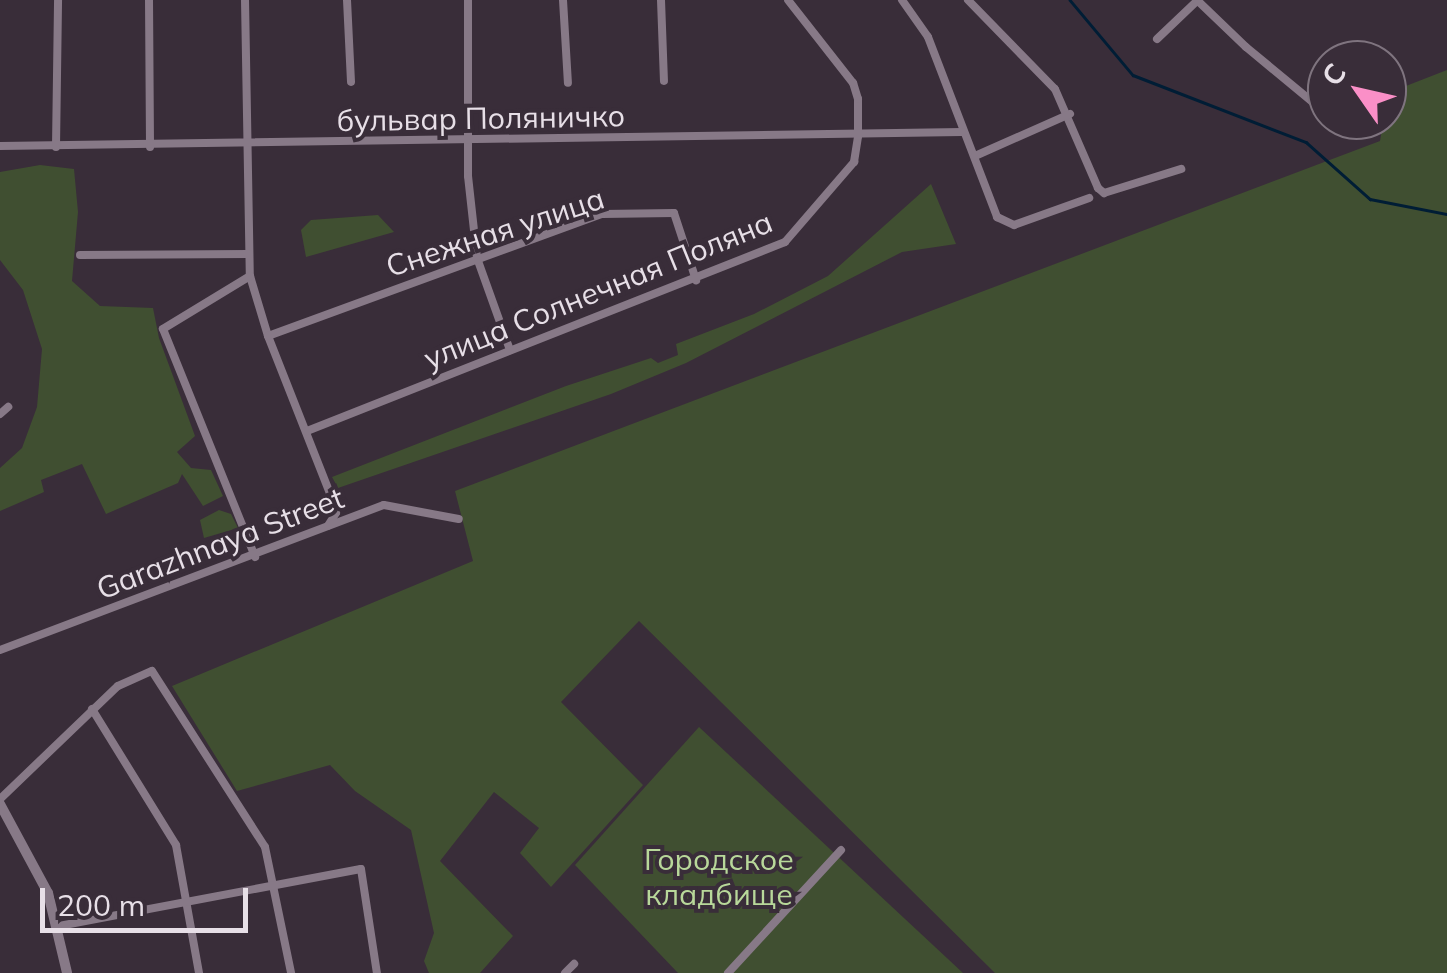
<!DOCTYPE html>
<meta charset="utf-8">
<style>
body{margin:0}
#map{position:relative;width:1447px;height:973px;overflow:hidden;background:#392d39;font-family:Mulish,sans-serif}
div>[style]{position:absolute}
[style*='--x']{left:calc(var(--x)*1px);top:calc(var(--y)*1px);width:calc(var(--w)*1px);rotate:calc(var(--a)*1deg)}
.green>*{inset:0;background:#404f31}
.stream>*{height:2.5px;margin:-1.25px;padding:0 1.25px;transform-origin:1.25px;border-radius:1.25px;background:#001d35}
.minor>*{height:8px;margin:-4px;padding:0 4px;transform-origin:4px;border-radius:4px;background:#877987}
.tertiary>*{height:10px;margin:-5px;padding:0 5px;transform-origin:5px;border-radius:5px;background:#877987}
span{translate:-50% -50%;white-space:nowrap;text-align:center;line-height:1.15;-webkit-text-stroke:8px #392d39;paint-order:stroke}
.street-label{font-size:30px;color:#e7dfe7}
.park-label{font-size:30px;color:#b8d89a}
.north{position:absolute;left:1307px;top:40px;width:100px;height:100px;box-sizing:border-box;background:#392d39;border:2px solid #7f747f;border-radius:50%;rotate:304deg;font-size:28px;font-weight:700;line-height:40px;text-align:center;color:#e7dfe7}
.north::after{content:'';display:block;margin:auto;width:35px;height:45px;background:#fa8fc7;clip-path:polygon(50% 0,100% 100%,50% 72%,0 100%)}
.scale{position:absolute;left:40px;top:888px;width:208px;height:45px;box-sizing:border-box;border:5px solid #e7dfe7;border-top:0;padding-left:12px;font-size:30px;line-height:35px;white-space:nowrap;color:#e7dfe7;-webkit-text-stroke:8px #392d39;paint-order:stroke}
</style>
<div id="map">
<div class="green">
<i style="clip-path:polygon(1447px 70px,1447px 973px,995px 973px,639px 621px,561px 702px,643px 785px,551px 887px,520px 853px,539px 828px,494px 792px,440px 861px,513px 936px,480px 973px,429px 973px,424px 961px,434px 933px,411px 830px,355px 791px,330px 765px,237px 791px,172px 686px,473px 561px,455px 491px,1380px 141px,1388px 93px)"></i>
<i style="clip-path:polygon(40px 165px,74px 169px,78px 212px,72px 281px,100px 306px,153px 308px,159px 338px,195px 436px,177px 452px,191px 468px,211px 470px,223px 496px,203px 506px,182px 474px,178px 483px,106px 514px,82px 464px,41px 480px,44px 492px,0 511px,0 468px,22px 448px,37px 407px,42px 349px,23px 290px,0 260px,0 172px)"></i>
<i style="clip-path:polygon(931px 184px,956px 244px,902px 252px,686px 363px,611px 394px,338px 488px,332px 477px,566px 386px,651px 358px,658px 363px,678px 355px,676px 344px,754px 314px,828px 276px)"></i>
<i style="clip-path:polygon(378px 215px,394px 232px,306px 257px,301px 230px,311px 220px)"></i>
<i style="clip-path:polygon(219px 510px,231px 514px,238px 528px,204px 538px,200px 520px)"></i>
<i style="clip-path:polygon(699px 727px,963px 973px,678px 973px,575px 865px)"></i>
</div>
<div class="stream">
<i style="--x:1070;--y:0;--w:98;--a:50"></i>
<i style="--x:1133;--y:75;--w:186;--a:21.2"></i>
<i style="--x:1306;--y:142;--w:86;--a:41.7"></i>
<i style="--x:1370;--y:199;--w:78;--a:11"></i>
</div>
<div class="minor">
<i style="--x:149;--y:0;--w:147;--a:89.6"></i>
<i style="--x:245;--y:0;--w:276;--a:89"></i>
<i style="--x:250;--y:276;--w:63;--a:73.3"></i>
<i style="--x:268;--y:336;--w:177;--a:68.5"></i>
<i style="--x:333;--y:501;--w:12;--a:76"></i>
<i style="--x:336;--y:513;--w:15;--a:122"></i>
<i style="--x:347;--y:0;--w:82;--a:87.2"></i>
<i style="--x:468;--y:0;--w:176;--a:90"></i>
<i style="--x:468;--y:176;--w:82;--a:83.7"></i>
<i style="--x:477;--y:258;--w:98;--a:70.3"></i>
<i style="--x:563;--y:0;--w:83;--a:86.6"></i>
<i style="--x:661;--y:0;--w:81;--a:87.9"></i>
<i style="--x:902;--y:0;--w:45;--a:54.9"></i>
<i style="--x:928;--y:37;--w:193;--a:69"></i>
<i style="--x:997;--y:217;--w:19;--a:25"></i>
<i style="--x:1014;--y:225;--w:80;--a:-19.8"></i>
<i style="--x:968;--y:0;--w:124;--a:45.7"></i>
<i style="--x:1055;--y:89;--w:108;--a:66.5"></i>
<i style="--x:1098;--y:188;--w:8;--a:40"></i>
<i style="--x:1104;--y:193;--w:81;--a:-17.3"></i>
<i style="--x:1197;--y:0;--w:68;--a:43.8"></i>
<i style="--x:1246;--y:47;--w:105;--a:39.6"></i>
<i style="--x:1157;--y:39;--w:57;--a:-43.6"></i>
<i style="--x:0;--y:146;--w:962;--a:-0.83"></i>
<i style="--x:56;--y:147;--w:147;--a:-89.2"></i>
<i style="--x:975;--y:156;--w:104;--a:-23.9"></i>
<i style="--x:80;--y:255;--w:169;--a:-0.3"></i>
<i style="--x:250;--y:276;--w:102;--a:148.7"></i>
<i style="--x:163;--y:329;--w:246;--a:68"></i>
<i style="--x:268;--y:336;--w:356;--a:-20.1"></i>
<i style="--x:602;--y:214;--w:72;--a:-0.8"></i>
<i style="--x:674;--y:213;--w:71;--a:71.8"></i>
<i style="--x:0;--y:414;--w:11;--a:-41"></i>
<i style="--x:307;--y:431;--w:514;--a:-21.57"></i>
<i style="--x:785;--y:242;--w:106;--a:-49.2"></i>
<i style="--x:854;--y:162;--w:26;--a:-81"></i>
<i style="--x:858;--y:136;--w:37;--a:-90"></i>
<i style="--x:858;--y:99;--w:17;--a:-107"></i>
<i style="--x:853;--y:83;--w:105;--a:-128.1"></i>
<i style="--x:0;--y:650;--w:410;--a:-20.7"></i>
<i style="--x:384;--y:505;--w:76;--a:10.6"></i>
<i style="--x:92;--y:709;--w:160;--a:58.3"></i>
<i style="--x:176;--y:845;--w:130;--a:79.8"></i>
<i style="--x:0;--y:799;--w:163;--a:-43.8"></i>
<i style="--x:118;--y:686;--w:37;--a:-24"></i>
<i style="--x:152;--y:671;--w:209;--a:57.3"></i>
<i style="--x:265;--y:847;--w:129;--a:78.3"></i>
<i style="--x:59;--y:926;--w:307;--a:-10.7"></i>
<i style="--x:361;--y:869;--w:105;--a:81.3"></i>
<i style="--x:565;--y:973;--w:13;--a:-45"></i>
<i style="--x:728;--y:973;--w:167;--a:-47.4"></i>
</div>
<div class="tertiary">
<i style="--x:0;--y:804;--w:101;--a:61.7"></i>
<i style="--x:48;--y:893;--w:82;--a:76.6"></i>
</div>
<div class="street-label">
<span style="left:481px;top:118px;rotate:-1deg">бульвар Поляничко</span>
<span style="left:495px;top:232px;rotate:-18deg">Снежная улица</span>
<span style="left:598px;top:290px;rotate:-22deg">улица Солнечная Поляна</span>
<span style="left:220px;top:543px;rotate:-21deg">Garazhnaya Street</span>
</div>
<div class="park-label">
<span style="left:719px;top:876px">Городское<br>кладбище</span>
</div>
<div class="north">С</div>
<div class="scale">200 m</div>
</div>
